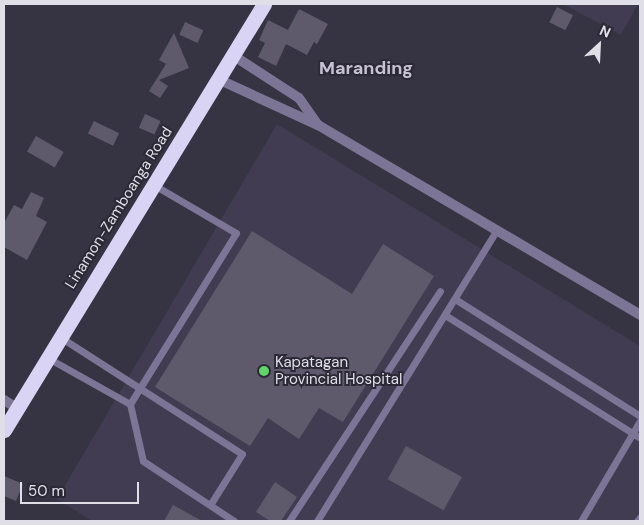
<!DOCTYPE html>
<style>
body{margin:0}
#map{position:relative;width:644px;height:525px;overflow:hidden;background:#363342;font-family:"DM Sans",sans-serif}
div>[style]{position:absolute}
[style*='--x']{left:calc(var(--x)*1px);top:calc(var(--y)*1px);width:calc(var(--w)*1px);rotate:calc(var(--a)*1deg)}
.built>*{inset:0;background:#413c51}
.building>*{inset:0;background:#5e5a6b;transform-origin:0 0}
.lane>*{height:7px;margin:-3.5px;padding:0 3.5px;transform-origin:3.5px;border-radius:3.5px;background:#7c7595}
.street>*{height:10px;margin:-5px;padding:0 5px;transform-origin:5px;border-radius:5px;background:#7c7595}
.highway>*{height:15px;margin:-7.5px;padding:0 7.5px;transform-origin:7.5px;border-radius:7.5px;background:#dad4f4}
.dots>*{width:14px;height:14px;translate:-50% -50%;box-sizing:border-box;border:2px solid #2c2937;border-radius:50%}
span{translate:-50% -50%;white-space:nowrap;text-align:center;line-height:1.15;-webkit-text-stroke:4px #2c2937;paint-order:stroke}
.street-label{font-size:15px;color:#e0dfe8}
.poi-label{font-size:15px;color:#e0dfe8}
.left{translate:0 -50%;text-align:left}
.quarter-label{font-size:18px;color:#c6c2d4;font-weight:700}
.frame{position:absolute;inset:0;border:5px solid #e0dfe8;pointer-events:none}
.north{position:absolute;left:574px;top:20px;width:50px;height:50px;-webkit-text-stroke:4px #2c2937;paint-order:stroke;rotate:25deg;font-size:14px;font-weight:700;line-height:20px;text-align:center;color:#e0dfe8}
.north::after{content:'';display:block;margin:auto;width:18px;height:22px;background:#e0dfe8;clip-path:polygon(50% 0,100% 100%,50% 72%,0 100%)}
.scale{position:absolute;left:20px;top:482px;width:119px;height:22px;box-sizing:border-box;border:2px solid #e0dfe8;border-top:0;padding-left:6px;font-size:15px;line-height:18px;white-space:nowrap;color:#e0dfe8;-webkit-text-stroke:4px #2c2937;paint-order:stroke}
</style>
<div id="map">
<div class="built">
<i style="clip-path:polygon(563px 4px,638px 4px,621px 35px)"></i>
<i style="clip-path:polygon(277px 124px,640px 346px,640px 521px,92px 521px,57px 499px)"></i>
</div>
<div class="building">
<i style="left:557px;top:7px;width:18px;height:17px;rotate:27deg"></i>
<i style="clip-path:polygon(299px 9px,328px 24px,317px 44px,314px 42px,307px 55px,286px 44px,276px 66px,258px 57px,265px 43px,259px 40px,268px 20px,288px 30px)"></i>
<i style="left:185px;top:22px;width:20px;height:14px;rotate:24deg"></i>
<i style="clip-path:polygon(174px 33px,189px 68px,159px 80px,168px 86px,160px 98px,149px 91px,166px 64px,159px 60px)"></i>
<i style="left:145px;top:114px;width:17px;height:15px;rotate:24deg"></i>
<i style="left:94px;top:121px;width:28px;height:14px;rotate:26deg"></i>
<i style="left:36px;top:136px;width:32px;height:18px;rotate:30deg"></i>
<i style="clip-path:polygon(31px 192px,44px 198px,36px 216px,47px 222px,27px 260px,4px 247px,4px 223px,14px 205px,22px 209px)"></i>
<i style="clip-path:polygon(252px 231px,352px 294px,383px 244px,434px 276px,343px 422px,319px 408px,299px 439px,268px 418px,250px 446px,155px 387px)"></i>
<i style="left:406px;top:446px;width:64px;height:38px;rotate:29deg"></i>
<i style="clip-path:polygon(4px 476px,23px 484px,16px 501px,4px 496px)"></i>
<i style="clip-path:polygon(275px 482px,297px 497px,281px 521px,270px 521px,256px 512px)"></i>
<i style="clip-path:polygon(173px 505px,202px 521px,164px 521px)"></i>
</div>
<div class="lane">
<i style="--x:154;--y:185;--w:95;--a:30.3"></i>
<i style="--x:236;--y:233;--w:201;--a:121.8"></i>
<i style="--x:130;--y:404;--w:58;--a:77.2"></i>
<i style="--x:143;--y:461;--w:109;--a:33.4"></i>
<i style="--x:455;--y:299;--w:219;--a:32.3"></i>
<i style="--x:445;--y:315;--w:231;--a:32.2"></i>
<i style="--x:60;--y:337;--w:216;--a:32.7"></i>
<i style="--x:242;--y:454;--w:60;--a:122.1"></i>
<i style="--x:48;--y:358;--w:94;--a:29.3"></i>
<i style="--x:289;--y:521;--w:275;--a:-56.7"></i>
<i style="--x:317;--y:521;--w:342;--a:-58.3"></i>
<i style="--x:581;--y:521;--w:116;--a:-59.5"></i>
<i style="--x:637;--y:521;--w:5;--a:-53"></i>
</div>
<div class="street">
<i style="--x:234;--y:56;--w:77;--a:32.9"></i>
<i style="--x:299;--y:98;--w:33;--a:55"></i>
<i style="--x:220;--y:80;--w:108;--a:24.7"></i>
<i style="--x:318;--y:125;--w:374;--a:30.5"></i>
<i style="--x:4;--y:400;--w:15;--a:32"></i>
</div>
<div class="highway">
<i style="--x:4;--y:430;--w:499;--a:-58.6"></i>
</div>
<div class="dots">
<i style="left:264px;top:371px;background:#61d56a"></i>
</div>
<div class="street-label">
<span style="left:119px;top:208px;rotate:-58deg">Linamon-Zamboanga Road</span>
</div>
<div class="poi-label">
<span class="left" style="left:275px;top:371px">Kapatagan<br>Provincial Hospital</span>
</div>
<div class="quarter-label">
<span style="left:366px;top:68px">Maranding</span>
</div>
<div class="frame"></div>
<div class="north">N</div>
<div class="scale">50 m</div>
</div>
